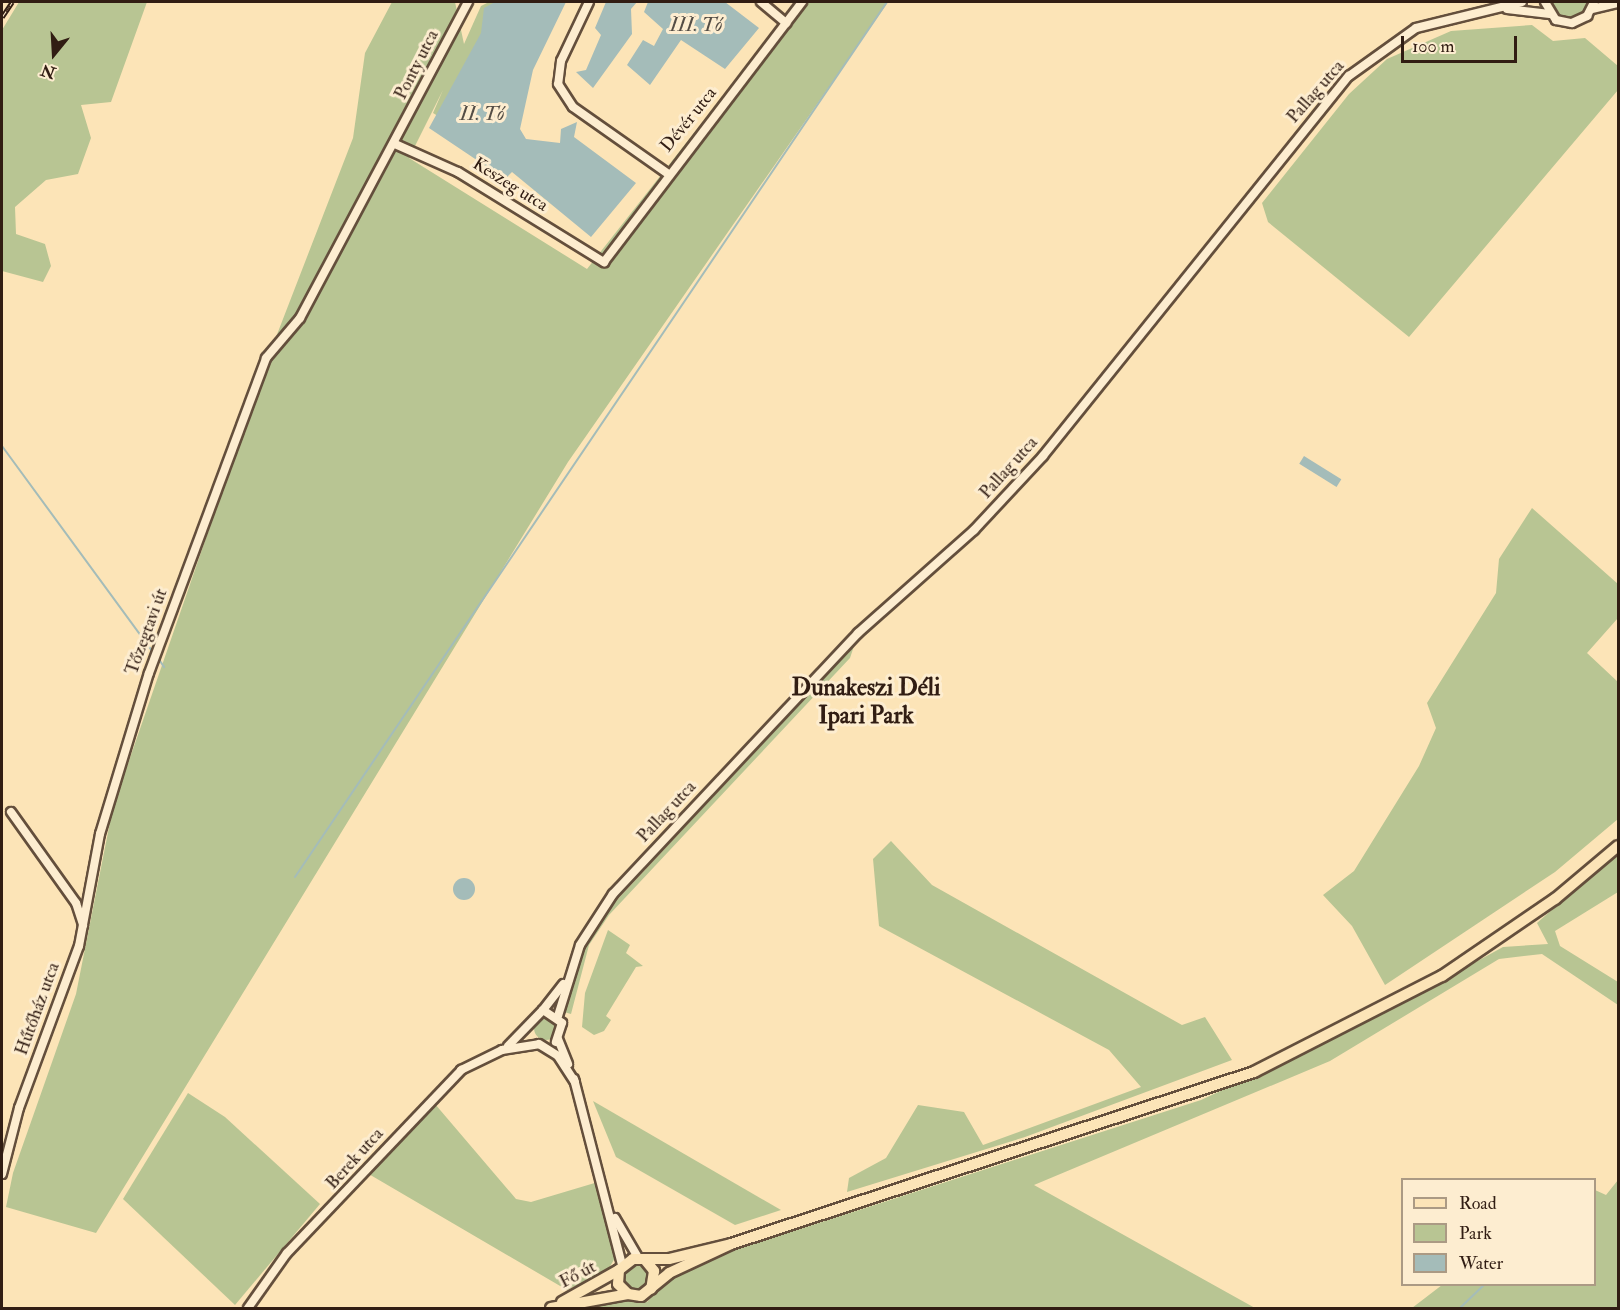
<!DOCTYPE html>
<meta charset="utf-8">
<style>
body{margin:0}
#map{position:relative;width:1620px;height:1310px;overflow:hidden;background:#fce4b7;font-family:"IM FELL Double Pica",serif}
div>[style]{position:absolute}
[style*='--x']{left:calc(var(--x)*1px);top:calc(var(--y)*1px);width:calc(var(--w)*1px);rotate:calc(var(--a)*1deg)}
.green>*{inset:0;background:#b8c593}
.round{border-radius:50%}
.water>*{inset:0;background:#a4bcb9;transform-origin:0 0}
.stream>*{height:2px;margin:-1px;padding:0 1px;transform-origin:1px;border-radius:1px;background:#a4bcb9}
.roads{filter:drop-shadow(2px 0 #644f3c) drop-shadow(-2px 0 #644f3c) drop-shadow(0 2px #644f3c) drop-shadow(0 -2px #644f3c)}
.minor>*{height:8px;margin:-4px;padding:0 4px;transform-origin:4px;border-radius:4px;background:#fdedd0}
.major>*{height:10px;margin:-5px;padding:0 5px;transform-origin:5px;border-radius:5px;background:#fce4b7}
.rail>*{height:4.5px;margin-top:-2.25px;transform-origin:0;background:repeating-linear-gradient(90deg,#fdedd0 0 7px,#311d13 0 14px);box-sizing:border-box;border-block:2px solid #311d13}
span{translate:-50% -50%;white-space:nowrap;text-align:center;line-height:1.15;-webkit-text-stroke:6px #fdedd0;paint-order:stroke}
.street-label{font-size:18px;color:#311d13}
.water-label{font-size:20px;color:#544d45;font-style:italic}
.district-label{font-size:24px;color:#311d13;font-weight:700}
.frame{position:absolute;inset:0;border:3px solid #311d13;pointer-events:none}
.legend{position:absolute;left:1401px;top:1178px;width:195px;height:108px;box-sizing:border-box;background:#fdedd0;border:2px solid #ab9a84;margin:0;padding:8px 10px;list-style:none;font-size:18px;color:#311d13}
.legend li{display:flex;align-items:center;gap:12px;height:30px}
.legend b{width:30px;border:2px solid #ab9a84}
.north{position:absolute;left:24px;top:24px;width:60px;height:60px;-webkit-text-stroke:4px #fdedd0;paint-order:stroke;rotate:198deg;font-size:16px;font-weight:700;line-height:24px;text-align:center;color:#311d13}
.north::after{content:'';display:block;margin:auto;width:21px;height:27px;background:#311d13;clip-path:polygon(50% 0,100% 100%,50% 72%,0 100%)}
.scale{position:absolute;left:1401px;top:36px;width:116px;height:27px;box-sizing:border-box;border:3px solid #311d13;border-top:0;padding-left:8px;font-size:18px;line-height:21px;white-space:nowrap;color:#311d13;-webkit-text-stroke:4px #fdedd0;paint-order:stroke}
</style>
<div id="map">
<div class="green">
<i style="clip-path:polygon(19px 2px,147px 2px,111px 102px,81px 105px,91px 138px,78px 174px,46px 180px,15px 207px,16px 234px,45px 244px,51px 266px,43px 282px,2px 271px,2px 30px)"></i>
<i style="clip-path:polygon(392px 2px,455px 2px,464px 44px,481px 6px,489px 2px,522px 10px,503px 156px,433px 113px,443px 90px,409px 158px,587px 269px,797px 2px,888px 2px,568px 462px,96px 1233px,6px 1207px,13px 1173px,76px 994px,113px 807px,271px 350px,353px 138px,365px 53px)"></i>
<i style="clip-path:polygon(1550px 2px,1588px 2px,1582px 13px,1570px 18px,1557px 14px)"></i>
<i style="clip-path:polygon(1532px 25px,1553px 41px,1585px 38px,1618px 66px,1618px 90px,1409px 337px,1268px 222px,1262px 203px,1349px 94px,1387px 59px,1451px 31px)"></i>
<i style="clip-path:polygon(1532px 508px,1618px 584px,1618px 618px,1587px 653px,1618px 682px,1618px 819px,1555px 872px,1385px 985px,1352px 926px,1323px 895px,1354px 871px,1419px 766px,1436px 728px,1427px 703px,1496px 593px,1499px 559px)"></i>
<i style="clip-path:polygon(854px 646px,850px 658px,609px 915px,589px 945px,571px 1014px,564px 1012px,581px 953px,603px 915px)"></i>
<i style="clip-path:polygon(891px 841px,932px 885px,1182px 1025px,1205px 1017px,1232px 1060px,1025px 1137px,847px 1192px,849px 1178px,886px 1158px,918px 1105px,964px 1112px,983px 1145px,1141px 1087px,1109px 1050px,879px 926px,873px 859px)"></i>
<i style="clip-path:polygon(1618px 851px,1618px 892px,1555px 931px,1560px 946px,1618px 982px,1618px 1005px,1542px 954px,1499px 959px,1330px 1061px,1034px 1185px,1255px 1308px,589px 1308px,614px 1299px,647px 1302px,667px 1279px,722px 1254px,1201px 1100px,1350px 1031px,1503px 947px,1548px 944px,1537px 923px)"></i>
<i style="clip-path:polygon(608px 930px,630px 945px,626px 953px,643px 966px,636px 967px,606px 1016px,611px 1020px,604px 1031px,594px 1035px,582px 1027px,585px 993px)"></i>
<i class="round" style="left:534px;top:1016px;width:24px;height:24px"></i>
<i style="clip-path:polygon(188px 1093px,225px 1117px,320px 1204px,235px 1305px,123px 1199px)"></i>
<i style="clip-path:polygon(593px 1101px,781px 1210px,735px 1225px,616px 1157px)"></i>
<i style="clip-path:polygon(435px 1104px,516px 1199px,531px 1202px,598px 1182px,616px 1256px,608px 1270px,567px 1290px,367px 1173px)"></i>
<i style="clip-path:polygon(1618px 1180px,1618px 1308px,1412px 1308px,1442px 1285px,1594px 1284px,1595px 1190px,1606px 1195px)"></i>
<i class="round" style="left:624px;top:1265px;width:24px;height:24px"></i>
</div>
<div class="water">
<i style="clip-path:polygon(495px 2px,566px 2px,533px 70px,520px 129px,526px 139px,560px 143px,561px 129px,577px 122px,574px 137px,636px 183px,591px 237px,512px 172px,505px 179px,429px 128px,481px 33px,484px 8px)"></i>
<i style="clip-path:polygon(606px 2px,637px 2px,631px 9px,632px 34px,593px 88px,576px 72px,586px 70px,601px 35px,595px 28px)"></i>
<i style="clip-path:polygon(648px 2px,725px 2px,759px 28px,725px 69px,681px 40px,650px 85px,627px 65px,643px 40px,654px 46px,663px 29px,644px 12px)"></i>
<i style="left:1304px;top:456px;width:44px;height:9px;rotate:32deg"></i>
<i class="round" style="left:453px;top:878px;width:22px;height:22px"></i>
</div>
<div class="stream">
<i style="--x:2;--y:446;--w:258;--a:53.8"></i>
<i style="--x:158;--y:658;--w:11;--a:56"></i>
<i style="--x:295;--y:877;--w:1056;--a:-55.92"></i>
<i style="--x:1460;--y:1308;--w:35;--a:-44"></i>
</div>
<div class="roads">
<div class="minor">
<i style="--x:589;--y:2;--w:65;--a:115.4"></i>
<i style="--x:561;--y:61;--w:23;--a:97"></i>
<i style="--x:558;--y:84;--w:27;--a:57"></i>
<i style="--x:573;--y:107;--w:115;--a:35.1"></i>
<i style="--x:761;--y:2;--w:33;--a:40"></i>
<i style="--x:1545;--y:2;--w:21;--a:59"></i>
<i style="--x:1556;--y:20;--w:16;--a:11"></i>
<i style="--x:1572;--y:23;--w:17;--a:-25"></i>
<i style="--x:1587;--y:16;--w:16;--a:-63"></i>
<i style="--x:1507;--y:9;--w:43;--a:6.6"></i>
<i style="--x:1592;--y:9;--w:27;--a:-13"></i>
<i style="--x:395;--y:144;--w:69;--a:24"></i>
<i style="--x:458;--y:172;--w:172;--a:31.7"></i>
<i style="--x:604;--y:262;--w:327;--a:-52.7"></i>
<i style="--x:11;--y:812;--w:112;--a:54.5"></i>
<i style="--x:76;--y:903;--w:23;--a:72"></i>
<i style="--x:543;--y:1010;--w:33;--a:-52"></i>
<i style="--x:558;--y:1016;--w:74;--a:-72.8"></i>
<i style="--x:580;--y:945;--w:61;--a:-57.1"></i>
<i style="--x:613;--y:894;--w:358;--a:-46.8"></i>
<i style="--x:858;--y:633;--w:155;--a:-41.6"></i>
<i style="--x:974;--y:530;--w:101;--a:-47"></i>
<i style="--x:1043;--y:456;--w:488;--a:-51.2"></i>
<i style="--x:1349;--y:76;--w:82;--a:-35.6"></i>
<i style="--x:1416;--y:28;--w:109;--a:-13.8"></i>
<i style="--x:558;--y:1039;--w:27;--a:68"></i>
<i style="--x:508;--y:1046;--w:50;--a:-45.8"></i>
<i style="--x:543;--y:1010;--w:23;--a:34"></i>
<i style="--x:562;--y:1023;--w:20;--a:108"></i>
<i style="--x:574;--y:1079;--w:192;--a:75.5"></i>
<i style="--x:2;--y:1174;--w:68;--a:-75.6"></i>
<i style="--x:19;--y:1108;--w:173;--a:-69.7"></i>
<i style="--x:79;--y:946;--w:114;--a:-79.4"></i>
<i style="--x:100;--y:834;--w:168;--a:-73.1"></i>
<i style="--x:149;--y:673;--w:336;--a:-69.6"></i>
<i style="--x:266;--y:358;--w:52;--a:-49.6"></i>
<i style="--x:300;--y:318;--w:358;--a:-62"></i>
<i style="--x:615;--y:1218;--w:48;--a:59.7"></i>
<i style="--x:248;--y:1308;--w:67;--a:-54.7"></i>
<i style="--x:287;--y:1253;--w:253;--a:-46.4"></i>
<i style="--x:461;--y:1070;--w:46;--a:-26"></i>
<i style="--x:502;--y:1050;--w:37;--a:-9"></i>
<i style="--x:539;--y:1044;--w:22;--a:32"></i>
<i style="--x:558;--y:1056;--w:31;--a:57"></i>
</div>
<div class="major">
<i style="--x:731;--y:1244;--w:64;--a:166.4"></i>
<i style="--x:669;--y:1259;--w:36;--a:180"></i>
<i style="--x:633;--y:1259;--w:18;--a:142"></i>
<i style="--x:619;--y:1270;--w:14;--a:94"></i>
<i style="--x:618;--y:1284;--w:14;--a:45"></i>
<i style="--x:628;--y:1294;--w:13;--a:9"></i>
<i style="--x:641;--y:1296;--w:36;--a:-39"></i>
<i style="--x:669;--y:1273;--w:68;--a:-25.1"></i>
<i style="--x:731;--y:1244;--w:551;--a:-18.2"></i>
<i style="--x:1254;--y:1072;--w:211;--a:-27.1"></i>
<i style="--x:1442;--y:976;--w:137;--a:-34.3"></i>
<i style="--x:1555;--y:899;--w:82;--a:-40.1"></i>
<i style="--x:646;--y:1261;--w:13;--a:51"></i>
<i style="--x:654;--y:1271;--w:18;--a:99"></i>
<i style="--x:562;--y:1302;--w:65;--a:-29.3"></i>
<i style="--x:551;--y:1308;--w:78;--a:-10.3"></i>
</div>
</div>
<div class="rail">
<i style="--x:2;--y:17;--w:18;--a:-56"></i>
</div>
<div class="street-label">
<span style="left:417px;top:65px;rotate:-63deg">Ponty utca</span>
<span style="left:1316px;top:92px;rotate:-49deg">Pallag utca</span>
<span style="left:689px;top:120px;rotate:-51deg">Dévér utca</span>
<span style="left:510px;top:185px;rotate:32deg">Keszeg utca</span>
<span style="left:1009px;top:468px;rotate:-48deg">Pallag utca</span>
<span style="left:147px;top:632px;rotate:-70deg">Tőzegtavi út</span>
<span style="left:667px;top:812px;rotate:-47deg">Pallag utca</span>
<span style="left:38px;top:1009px;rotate:-70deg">Hűtőház utca</span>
<span style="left:355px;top:1159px;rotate:-48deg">Berek utca</span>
<span style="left:578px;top:1275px;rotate:-28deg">Fő út</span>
</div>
<div class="water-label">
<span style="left:696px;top:24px">III. Tó</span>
<span style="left:482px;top:113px">II. Tó</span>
</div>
<div class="district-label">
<span style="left:866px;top:702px">Dunakeszi Déli<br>Ipari Park</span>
</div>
<div class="frame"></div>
<ul class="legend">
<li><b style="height:8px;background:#fce4b7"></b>Road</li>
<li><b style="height:16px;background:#b8c593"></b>Park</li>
<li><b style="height:16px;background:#a4bcb9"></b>Water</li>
</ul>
<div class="north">N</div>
<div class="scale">100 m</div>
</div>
